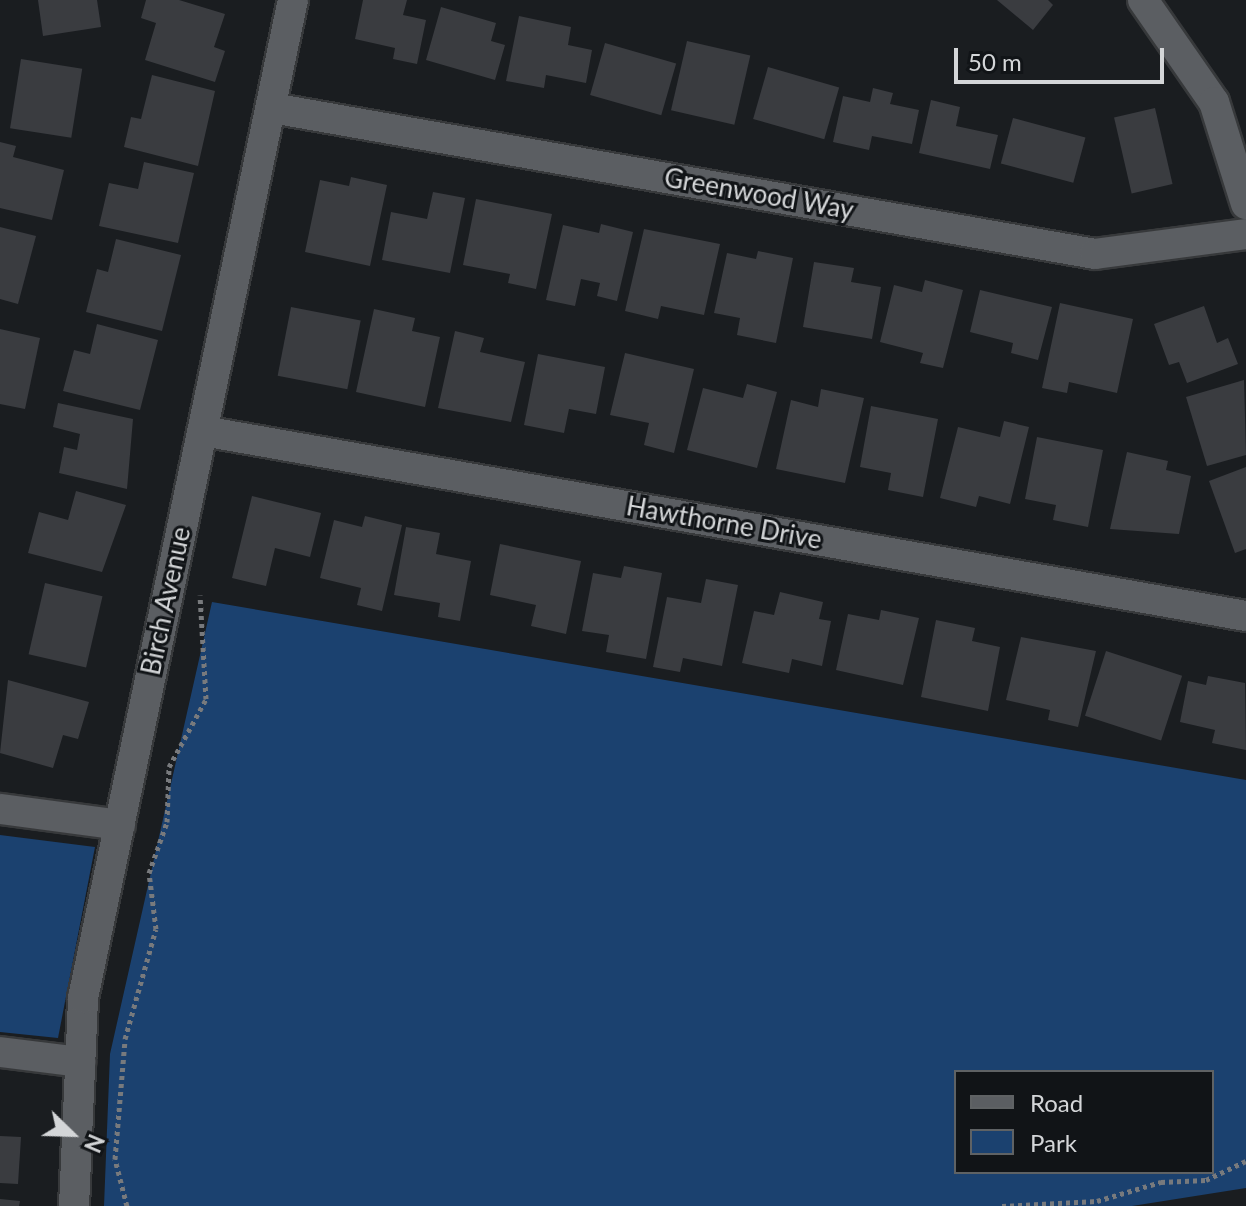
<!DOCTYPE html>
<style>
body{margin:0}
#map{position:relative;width:1246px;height:1206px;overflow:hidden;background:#1a1d20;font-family:Lato,sans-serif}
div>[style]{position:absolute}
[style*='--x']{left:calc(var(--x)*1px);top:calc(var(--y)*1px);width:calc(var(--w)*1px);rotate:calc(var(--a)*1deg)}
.green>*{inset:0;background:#1b416f}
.building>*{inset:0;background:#3a3c40;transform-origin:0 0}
.path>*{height:5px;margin-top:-2.5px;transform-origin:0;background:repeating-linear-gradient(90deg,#787a7d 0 4px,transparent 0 8px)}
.roads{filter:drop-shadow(2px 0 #37393b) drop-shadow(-2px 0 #37393b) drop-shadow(0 2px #37393b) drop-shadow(0 -2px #37393b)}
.street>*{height:30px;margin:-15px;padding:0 15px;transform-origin:15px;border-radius:15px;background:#5b5e62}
span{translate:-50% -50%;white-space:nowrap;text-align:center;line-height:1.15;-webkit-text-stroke:6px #111417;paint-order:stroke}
.street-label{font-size:26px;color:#d4d6d8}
.legend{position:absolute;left:954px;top:1070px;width:260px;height:104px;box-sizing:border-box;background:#111417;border:2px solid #5f6264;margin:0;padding:10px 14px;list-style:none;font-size:24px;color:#d4d6d8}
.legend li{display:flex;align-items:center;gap:16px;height:40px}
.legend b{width:40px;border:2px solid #5f6264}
.north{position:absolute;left:32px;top:1094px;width:80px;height:80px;-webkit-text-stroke:6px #111417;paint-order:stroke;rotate:113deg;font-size:22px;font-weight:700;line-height:32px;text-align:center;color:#d4d6d8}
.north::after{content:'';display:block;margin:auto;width:28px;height:36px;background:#d4d6d8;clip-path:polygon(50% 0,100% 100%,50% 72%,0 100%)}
.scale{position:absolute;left:954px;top:48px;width:210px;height:36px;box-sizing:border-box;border:4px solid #d4d6d8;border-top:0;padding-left:10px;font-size:24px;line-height:28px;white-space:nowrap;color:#d4d6d8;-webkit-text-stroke:6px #111417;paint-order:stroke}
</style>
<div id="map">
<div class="green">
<i style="clip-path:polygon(evenodd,212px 602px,1246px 780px,1246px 1188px,1132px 1206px,104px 1206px,110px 1054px,212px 602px,1212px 1072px,1212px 1172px,956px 1172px,956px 1072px,1212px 1072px)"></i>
<i style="clip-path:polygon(0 835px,95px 847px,58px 1038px,0 1032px)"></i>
</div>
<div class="building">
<i style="clip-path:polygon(38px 0,97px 0,101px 27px,43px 36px)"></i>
<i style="clip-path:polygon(146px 0,179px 0,225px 14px,214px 47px,225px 51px,215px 82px,145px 60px,156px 23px,141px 18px)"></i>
<i style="clip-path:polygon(363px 0,407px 0,403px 15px,426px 20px,417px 64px,393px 59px,395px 48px,355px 39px)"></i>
<i style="clip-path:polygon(997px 0,1048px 0,1053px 5px,1033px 30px)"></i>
<i style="clip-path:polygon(441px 7px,496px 23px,491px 41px,505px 45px,495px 80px,426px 60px)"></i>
<i style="clip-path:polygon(519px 16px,571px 27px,568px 45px,592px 50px,586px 83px,546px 75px,544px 88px,506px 81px)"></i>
<i style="left:687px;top:41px;width:65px;height:71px;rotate:13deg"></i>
<i style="left:605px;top:43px;width:74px;height:54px;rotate:16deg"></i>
<i style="left:21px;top:59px;width:62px;height:70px;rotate:9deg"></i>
<i style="left:768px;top:67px;width:74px;height:54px;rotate:16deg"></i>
<i style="clip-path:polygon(152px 75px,215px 91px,198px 166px,124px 147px,131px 117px,141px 119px)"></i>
<i style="clip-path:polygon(873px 88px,893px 93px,890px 104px,919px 110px,912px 144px,872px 136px,869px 150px,833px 142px,843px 96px,870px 102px)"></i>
<i style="clip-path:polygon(931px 100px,960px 107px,956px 126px,998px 135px,990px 169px,919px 153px)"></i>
<i style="left:1155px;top:108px;width:78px;height:42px;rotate:77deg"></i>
<i style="left:1013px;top:118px;width:75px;height:47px;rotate:15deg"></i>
<i style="clip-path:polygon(0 142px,16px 146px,13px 157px,64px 170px,52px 220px,0 208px)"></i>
<i style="clip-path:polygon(144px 162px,194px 173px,178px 243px,99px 226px,109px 183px,138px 189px)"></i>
<i style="clip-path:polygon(351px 177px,387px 185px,370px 266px,305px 252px,320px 180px,349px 186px)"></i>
<i style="clip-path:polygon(433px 192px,465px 198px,450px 273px,382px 260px,391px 212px,427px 219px)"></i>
<i style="clip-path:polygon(476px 199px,552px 214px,536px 289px,508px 283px,510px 274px,463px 265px)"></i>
<i style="clip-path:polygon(601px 224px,633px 232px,617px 301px,597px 296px,600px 283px,581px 279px,575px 306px,546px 300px,563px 225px,599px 233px)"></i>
<i style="clip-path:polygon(0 227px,36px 236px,18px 304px,0 299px)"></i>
<i style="clip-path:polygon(644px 229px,720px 244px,704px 315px,661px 306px,658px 319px,625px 311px)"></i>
<i style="clip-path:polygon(116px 239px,181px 255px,162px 331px,86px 312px,97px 269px,108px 272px)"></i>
<i style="clip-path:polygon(758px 251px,793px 258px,776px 343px,737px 335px,740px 318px,714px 313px,727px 253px,756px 259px)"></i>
<i style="clip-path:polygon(814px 262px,854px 268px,851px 282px,881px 287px,872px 339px,803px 327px)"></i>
<i style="clip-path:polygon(925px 280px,963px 290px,943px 368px,920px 363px,923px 353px,880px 342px,894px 285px,922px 292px)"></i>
<i style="clip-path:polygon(980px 290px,1052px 307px,1038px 360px,1011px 353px,1013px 343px,970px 332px)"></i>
<i style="clip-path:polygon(1060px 303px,1133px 319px,1117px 393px,1069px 382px,1067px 393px,1042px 388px)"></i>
<i style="clip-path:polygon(1204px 306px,1217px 343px,1228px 338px,1238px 364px,1187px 383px,1179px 362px,1169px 365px,1154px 324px)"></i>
<i style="left:291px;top:307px;width:71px;height:70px;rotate:11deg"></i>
<i style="clip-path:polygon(374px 309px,415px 318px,412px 331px,440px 337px,425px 407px,356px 392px)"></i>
<i style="clip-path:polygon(97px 324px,158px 340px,140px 410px,63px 391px,74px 350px,90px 354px)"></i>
<i style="clip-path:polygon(0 329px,40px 338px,25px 409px,0 404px)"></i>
<i style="clip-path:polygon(455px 331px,484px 338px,480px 352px,525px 362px,511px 422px,438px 408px)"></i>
<i style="clip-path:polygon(625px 353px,694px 369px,674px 453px,644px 445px,649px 423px,610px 415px)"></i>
<i style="clip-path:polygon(538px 354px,605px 367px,596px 414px,569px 409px,564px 433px,524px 425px)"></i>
<i style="clip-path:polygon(1244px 380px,1246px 455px,1207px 466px,1186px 397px)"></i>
<i style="clip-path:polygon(747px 384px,777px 392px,757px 468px,687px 450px,703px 388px,743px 398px)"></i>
<i style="clip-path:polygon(821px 389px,864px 398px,845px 483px,776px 469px,791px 400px,818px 407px)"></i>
<i style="clip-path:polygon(58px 403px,133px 419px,127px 489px,59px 473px,64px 447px,77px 450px,80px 434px,53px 427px)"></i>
<i style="clip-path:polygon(871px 406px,938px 419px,923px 497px,888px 490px,891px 473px,860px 467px)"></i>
<i style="clip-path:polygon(1004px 421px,1029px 427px,1010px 504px,979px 496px,976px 507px,940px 498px,958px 427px,1000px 437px)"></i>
<i style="clip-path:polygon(1037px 437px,1103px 450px,1088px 527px,1053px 520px,1056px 505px,1025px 499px)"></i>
<i style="clip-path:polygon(1127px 452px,1168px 461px,1166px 470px,1191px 476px,1179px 534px,1110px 529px)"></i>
<i style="clip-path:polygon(1246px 467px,1246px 549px,1235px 553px,1209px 481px)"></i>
<i style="clip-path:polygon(76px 491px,126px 505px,102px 572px,28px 553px,39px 512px,68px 520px)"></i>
<i style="clip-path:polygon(252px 496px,321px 513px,310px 557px,275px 548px,266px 586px,232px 578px)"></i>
<i style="clip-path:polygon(365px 516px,402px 525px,382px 611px,357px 605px,361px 588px,320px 578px,334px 520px,362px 527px)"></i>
<i style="clip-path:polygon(406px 527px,440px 533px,436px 554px,471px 561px,460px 621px,438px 617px,440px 603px,394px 595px)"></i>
<i style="clip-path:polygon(500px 544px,581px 561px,566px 634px,531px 626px,536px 605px,490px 595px)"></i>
<i style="clip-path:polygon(624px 566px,662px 573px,646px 659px,606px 652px,609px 635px,582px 631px,593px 573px,621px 578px)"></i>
<i style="clip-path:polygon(706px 579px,738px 585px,722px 666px,683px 658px,680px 672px,653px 667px,667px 597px,701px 603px)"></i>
<i style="left:45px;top:583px;width:59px;height:73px;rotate:13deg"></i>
<i style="clip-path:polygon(780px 592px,823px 602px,819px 619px,831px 621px,822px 666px,792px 659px,789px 673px,742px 663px,754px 611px,774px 615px)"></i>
<i style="clip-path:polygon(881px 610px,919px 618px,903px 685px,836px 670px,848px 614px,879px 620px)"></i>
<i style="clip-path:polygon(936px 620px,975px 628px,972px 641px,1000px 647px,988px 711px,921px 697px)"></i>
<i style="clip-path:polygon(1021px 637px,1096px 651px,1078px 727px,1048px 720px,1050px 710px,1006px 700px)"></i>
<i style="left:1106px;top:651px;width:80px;height:68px;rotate:18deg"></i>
<i style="clip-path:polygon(1208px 676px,1245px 683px,1246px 750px,1212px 743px,1215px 730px,1180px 722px,1188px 681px,1206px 685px)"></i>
<i style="clip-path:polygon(8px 680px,89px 702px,78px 739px,63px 735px,53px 768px,0 753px)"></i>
<i style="clip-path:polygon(0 1136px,21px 1137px,18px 1184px,0 1183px)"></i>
<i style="clip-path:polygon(0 1199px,20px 1201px,19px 1206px,0 1206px)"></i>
</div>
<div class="path">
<i style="--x:127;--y:1206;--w:49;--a:-104.3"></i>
<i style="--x:115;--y:1159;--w:120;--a:-85.2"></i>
<i style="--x:125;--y:1039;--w:114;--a:-74.3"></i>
<i style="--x:156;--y:929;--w:56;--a:-97.1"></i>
<i style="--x:149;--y:873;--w:54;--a:-70.6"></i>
<i style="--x:167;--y:822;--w:55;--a:-87.9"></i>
<i style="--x:169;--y:767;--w:77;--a:-61.4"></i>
<i style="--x:206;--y:699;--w:104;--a:-93.3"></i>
<i style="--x:1002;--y:1206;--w:95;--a:-3"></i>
<i style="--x:1097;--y:1201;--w:67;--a:-16.5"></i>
<i style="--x:1161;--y:1182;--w:45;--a:-2.5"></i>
<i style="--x:1206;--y:1180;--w:44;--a:-25.4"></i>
</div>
<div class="roads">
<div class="street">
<i style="--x:1143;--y:0;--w:124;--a:55.2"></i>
<i style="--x:1214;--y:102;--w:107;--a:72.6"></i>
<i style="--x:272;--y:108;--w:836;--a:10.06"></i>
<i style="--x:1095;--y:254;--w:152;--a:-7.5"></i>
<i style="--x:203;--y:431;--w:1059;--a:10.06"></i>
<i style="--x:0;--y:809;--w:121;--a:7.6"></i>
<i style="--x:0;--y:1052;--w:81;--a:7.1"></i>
<i style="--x:74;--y:1206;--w:208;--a:-87.5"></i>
<i style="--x:83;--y:998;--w:1020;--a:-78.12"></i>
</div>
</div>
<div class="street-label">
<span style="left:759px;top:194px;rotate:10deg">Greenwood Way</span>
<span style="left:724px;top:523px;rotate:10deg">Hawthorne Drive</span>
<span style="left:166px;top:601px;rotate:-78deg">Birch Avenue</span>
</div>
<ul class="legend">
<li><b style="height:10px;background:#5b5e62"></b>Road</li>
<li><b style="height:22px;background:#1b416f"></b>Park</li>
</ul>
<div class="north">N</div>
<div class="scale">50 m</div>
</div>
